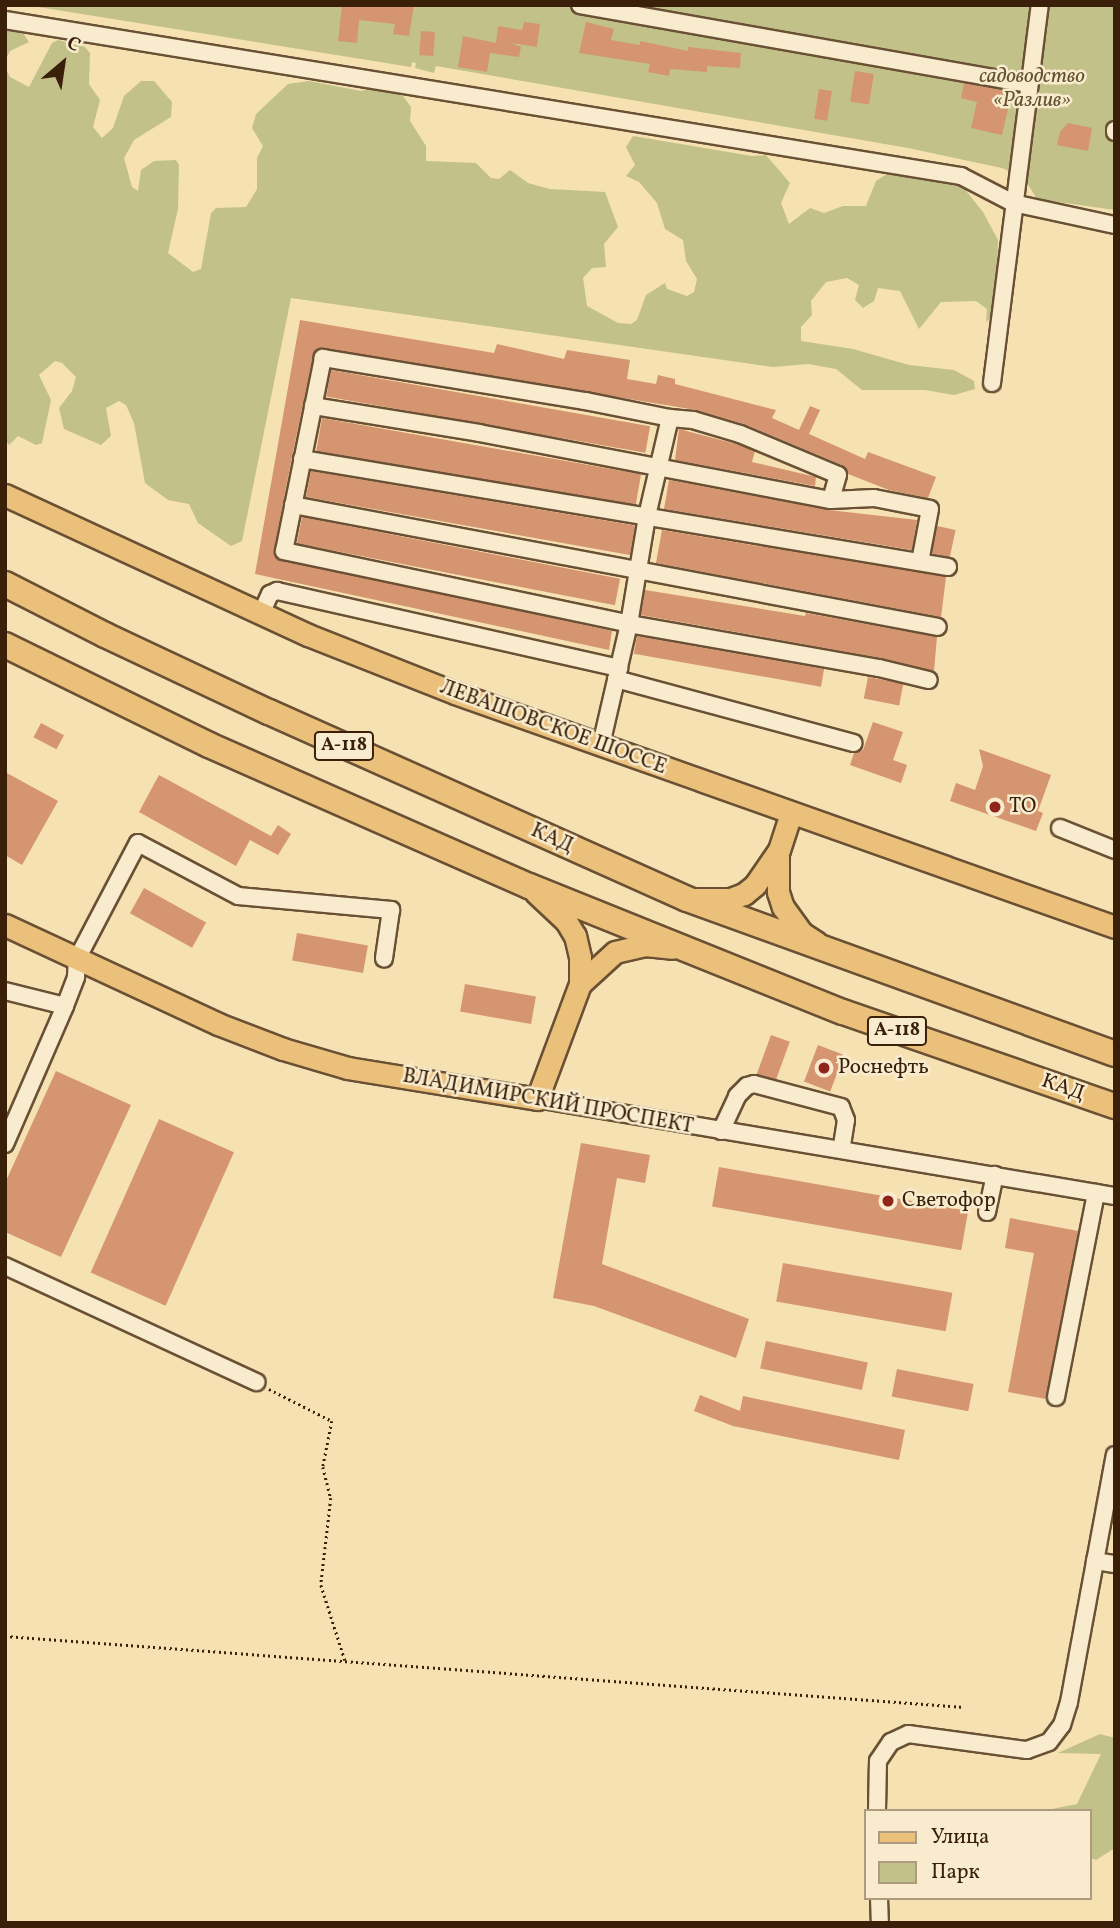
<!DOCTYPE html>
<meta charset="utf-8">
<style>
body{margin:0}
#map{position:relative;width:1120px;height:1928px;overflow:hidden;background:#f6e1b3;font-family:Vollkorn,serif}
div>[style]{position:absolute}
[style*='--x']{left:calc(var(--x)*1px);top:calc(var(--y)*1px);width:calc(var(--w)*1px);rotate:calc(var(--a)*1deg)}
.green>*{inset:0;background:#c1c189}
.building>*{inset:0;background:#d59570;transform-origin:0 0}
.path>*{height:2.5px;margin-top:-1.25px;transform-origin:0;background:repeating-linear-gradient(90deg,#3b2009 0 2px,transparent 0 5.5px)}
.roads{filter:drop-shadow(2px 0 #6a5034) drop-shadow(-2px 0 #6a5034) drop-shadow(0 2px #6a5034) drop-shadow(0 -2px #6a5034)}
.minor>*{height:16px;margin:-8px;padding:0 8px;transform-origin:8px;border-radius:8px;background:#f9ecce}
.major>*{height:21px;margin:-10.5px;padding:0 10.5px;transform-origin:10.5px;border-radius:10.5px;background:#ebc07a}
.highway>*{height:24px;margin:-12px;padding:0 12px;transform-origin:12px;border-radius:12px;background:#ebc07a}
.dots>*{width:19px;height:19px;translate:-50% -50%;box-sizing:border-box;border:4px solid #f9ecce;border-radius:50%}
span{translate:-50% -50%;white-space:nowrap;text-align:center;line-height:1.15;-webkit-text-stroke:5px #f9ecce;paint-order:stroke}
.shield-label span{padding:2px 5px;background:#f9ecce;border:2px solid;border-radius:5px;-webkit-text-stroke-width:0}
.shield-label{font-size:19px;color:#3b2009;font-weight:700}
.park-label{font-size:21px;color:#63502f;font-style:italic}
.street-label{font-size:21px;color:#3b2009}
.poi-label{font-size:21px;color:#3b2009}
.left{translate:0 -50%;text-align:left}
.frame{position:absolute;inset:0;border:7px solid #3b2009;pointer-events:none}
.legend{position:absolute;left:864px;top:1809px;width:228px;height:91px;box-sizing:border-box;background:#f9ecce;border:2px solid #ad9a7f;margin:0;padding:9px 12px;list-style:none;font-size:21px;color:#3b2009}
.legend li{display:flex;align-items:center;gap:14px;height:35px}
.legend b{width:35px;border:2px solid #ad9a7f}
.north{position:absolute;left:28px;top:28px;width:70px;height:70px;-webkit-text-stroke:5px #f9ecce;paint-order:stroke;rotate:29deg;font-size:19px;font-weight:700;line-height:28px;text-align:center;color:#3b2009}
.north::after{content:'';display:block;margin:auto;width:24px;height:32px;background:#3b2009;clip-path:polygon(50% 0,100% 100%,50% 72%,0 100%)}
</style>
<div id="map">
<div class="green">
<i style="clip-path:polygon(26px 5px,1115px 5px,1115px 210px,1037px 199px,1024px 178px,1002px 168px,908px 148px,436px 66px,434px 73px,415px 68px,416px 63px,412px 62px,411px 67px)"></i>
<i style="clip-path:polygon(5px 29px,21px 30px,29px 42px,10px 51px,5px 61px)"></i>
<i style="clip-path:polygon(58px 40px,85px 47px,90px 53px,89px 84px,100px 100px,93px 127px,102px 138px,113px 128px,124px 96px,141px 81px,154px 81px,172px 102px,171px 117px,134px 140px,124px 158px,132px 187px,138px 191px,141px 170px,154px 161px,176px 160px,179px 165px,178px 209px,168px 253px,193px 272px,201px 269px,211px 213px,216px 208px,246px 207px,257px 189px,257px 158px,263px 146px,252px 128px,256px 114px,288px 84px,309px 81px,361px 91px,379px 86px,403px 96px,411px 107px,410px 121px,426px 146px,426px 161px,476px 163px,491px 178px,499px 179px,510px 170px,528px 183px,550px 189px,605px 192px,618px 227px,604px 244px,606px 267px,592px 268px,583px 278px,587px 306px,618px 323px,631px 324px,637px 320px,646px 295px,665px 283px,667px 289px,687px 296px,694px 292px,697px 279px,686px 261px,683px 240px,665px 229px,657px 203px,639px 182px,626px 176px,635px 165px,626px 147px,633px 136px,752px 156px,766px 155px,790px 183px,781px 203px,789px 224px,810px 208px,824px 213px,843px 206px,866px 206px,876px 181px,887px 174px,963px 187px,983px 212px,998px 240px,996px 313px,986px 322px,987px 309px,976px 301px,941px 302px,919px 329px,900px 291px,878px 288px,874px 301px,863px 308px,855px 300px,859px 285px,847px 278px,826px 282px,811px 301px,812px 315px,801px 327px,801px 341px,853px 349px,909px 365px,954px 370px,974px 381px,975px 389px,954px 395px,925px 390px,862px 390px,836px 369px,808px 364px,773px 367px,291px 298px,242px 541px,231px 546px,198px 523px,189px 504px,168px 500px,145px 483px,134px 423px,126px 405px,119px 401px,106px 408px,111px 436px,101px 445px,64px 429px,59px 408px,72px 391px,76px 377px,62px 363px,55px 361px,39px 375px,51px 400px,42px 443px,36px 445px,18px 436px,9px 445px,5px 440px,5px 67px,10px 77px,29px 87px,52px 43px)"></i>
<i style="clip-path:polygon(1100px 1734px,1115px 1738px,1115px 1848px,1096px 1860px,1090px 1858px,1090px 1811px,1042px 1811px,1077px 1804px,1101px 1754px,1058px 1753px)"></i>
</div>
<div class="building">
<i style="clip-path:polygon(342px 5px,414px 5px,409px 36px,393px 34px,395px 24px,359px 20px,357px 43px,338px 41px)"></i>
<i style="clip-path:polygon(524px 22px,540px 24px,537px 47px,511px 43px,521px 47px,519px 57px,490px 53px,487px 72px,458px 67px,463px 36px,496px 43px,498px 26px,522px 30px)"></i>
<i style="clip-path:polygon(586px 22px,614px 29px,611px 40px,640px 45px,640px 41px,688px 51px,688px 47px,741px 53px,740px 68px,707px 66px,707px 72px,670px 69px,669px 76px,648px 72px,650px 64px,579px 53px)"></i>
<i style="left:421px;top:31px;width:14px;height:24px;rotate:4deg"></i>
<i style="left:855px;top:71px;width:19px;height:31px;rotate:9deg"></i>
<i style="clip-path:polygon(964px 83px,1012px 92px,1002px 135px,971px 128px,977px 102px,961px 98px)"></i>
<i style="left:819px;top:89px;width:13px;height:30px;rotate:9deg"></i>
<i style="clip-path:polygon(1068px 123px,1092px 128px,1088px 151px,1057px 145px,1060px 132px)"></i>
<i style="clip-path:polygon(300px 320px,494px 353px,497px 344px,564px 359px,567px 350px,630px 360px,627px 379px,656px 384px,658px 375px,675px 379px,675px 384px,776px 410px,772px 418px,799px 430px,810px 406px,820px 410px,809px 434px,865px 459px,868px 452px,936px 477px,928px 498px,889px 490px,848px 474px,842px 465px,744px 424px,696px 410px,320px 348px,313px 356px,292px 457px,274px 549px,277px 558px,612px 631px,609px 650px,255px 574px)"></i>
<i style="left:331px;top:370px;width:324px;height:27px;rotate:10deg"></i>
<i style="left:322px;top:418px;width:324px;height:34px;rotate:10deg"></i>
<i style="clip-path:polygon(679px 429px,736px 444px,755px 451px,752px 462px,816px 477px,815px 486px,675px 460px)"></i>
<i style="clip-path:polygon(311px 471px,632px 525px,635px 526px,630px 555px,306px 497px)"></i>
<i style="clip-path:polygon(669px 480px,829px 510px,917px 520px,912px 550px,664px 509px)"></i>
<i style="left:302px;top:517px;width:324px;height:27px;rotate:11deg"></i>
<i style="left:937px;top:526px;width:19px;height:28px;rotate:12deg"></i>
<i style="clip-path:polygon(662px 530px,946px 577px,941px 617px,656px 563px)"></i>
<i style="clip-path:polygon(645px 590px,805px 616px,806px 613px,937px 637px,934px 671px,881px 658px,641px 615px)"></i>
<i style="left:637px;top:636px;width:190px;height:18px;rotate:10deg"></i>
<i style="left:868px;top:677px;width:36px;height:22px;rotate:11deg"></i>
<i style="clip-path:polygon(873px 722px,903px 732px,893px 760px,907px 765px,901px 783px,850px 765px,854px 753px,863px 750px)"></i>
<i style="left:41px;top:723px;width:26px;height:16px;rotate:28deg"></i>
<i style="clip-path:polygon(979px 749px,1051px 775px,1038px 811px,1043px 813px,1036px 831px,950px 801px,956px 783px,975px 790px,983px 766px)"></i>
<i style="clip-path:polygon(5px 772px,58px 801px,22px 865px,5px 855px)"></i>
<i style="clip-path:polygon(159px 775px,271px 836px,278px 825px,291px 834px,278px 855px,250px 840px,236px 866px,139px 812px)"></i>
<i style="left:144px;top:888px;width:71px;height:29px;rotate:29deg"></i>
<i style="left:297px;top:933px;width:72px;height:28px;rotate:10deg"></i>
<i style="left:465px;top:984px;width:72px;height:28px;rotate:10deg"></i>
<i style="left:771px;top:1035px;width:20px;height:42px;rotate:20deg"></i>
<i style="left:818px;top:1045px;width:28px;height:39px;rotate:21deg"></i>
<i style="clip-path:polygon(56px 1071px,131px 1105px,61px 1257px,5px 1232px,5px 1183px)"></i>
<i style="left:159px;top:1119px;width:82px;height:168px;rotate:24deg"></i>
<i style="clip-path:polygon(581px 1143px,650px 1155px,645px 1183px,617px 1178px,602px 1264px,749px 1319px,736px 1358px,594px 1306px,553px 1298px)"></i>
<i style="left:719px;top:1167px;width:253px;height:40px;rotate:10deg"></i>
<i style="clip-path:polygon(1010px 1218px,1078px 1231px,1046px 1399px,1008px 1392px,1034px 1253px,1005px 1248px)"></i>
<i style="left:783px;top:1263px;width:172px;height:39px;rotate:10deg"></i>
<i style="left:766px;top:1341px;width:104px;height:28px;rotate:12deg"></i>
<i style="left:897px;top:1369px;width:78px;height:28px;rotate:11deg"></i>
<i style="clip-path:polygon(700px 1395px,740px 1411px,743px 1396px,905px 1430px,899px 1460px,733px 1426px,694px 1411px)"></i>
</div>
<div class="path">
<i style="--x:269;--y:1389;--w:71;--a:26.9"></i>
<i style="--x:332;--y:1421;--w:47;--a:101.1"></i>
<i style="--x:323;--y:1467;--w:32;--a:76"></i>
<i style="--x:331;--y:1498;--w:88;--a:96.6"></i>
<i style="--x:321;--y:1585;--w:79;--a:72.3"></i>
<i style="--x:5;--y:1636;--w:962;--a:4.23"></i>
</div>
<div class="roads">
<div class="minor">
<i style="--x:580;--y:5;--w:456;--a:10"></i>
<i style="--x:5;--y:20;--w:969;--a:9.27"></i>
<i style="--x:961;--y:176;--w:59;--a:27.4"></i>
<i style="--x:1013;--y:203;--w:104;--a:12.2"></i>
<i style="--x:1115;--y:132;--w:2;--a:-90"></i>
<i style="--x:992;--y:383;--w:381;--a:-82.8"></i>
<i style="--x:313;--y:406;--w:168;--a:9.2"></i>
<i style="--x:479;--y:433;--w:358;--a:10.8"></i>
<i style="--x:831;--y:500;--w:43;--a:-2.7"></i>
<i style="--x:874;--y:498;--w:57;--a:11.1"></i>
<i style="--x:930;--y:509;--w:54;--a:100.7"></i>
<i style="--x:670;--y:418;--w:23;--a:5"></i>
<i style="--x:693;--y:420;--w:49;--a:16.6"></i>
<i style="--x:740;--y:434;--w:106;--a:22.7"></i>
<i style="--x:838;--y:475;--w:26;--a:106"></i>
<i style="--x:302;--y:459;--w:655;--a:9.49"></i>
<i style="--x:293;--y:505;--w:656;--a:10.71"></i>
<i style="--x:261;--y:614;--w:22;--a:-66"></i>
<i style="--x:270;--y:594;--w:8;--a:-23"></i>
<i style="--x:277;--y:591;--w:351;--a:12.7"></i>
<i style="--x:616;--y:679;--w:246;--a:15.1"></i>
<i style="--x:601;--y:745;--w:124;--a:-77"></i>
<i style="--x:629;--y:624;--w:109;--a:-80.5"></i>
<i style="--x:647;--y:516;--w:101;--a:-76.8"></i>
<i style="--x:670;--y:418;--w:87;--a:-168.7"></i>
<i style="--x:585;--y:401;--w:266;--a:-170.7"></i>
<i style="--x:323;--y:358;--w:197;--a:101.4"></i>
<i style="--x:284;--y:551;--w:353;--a:11.9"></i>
<i style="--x:629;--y:624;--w:254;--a:10"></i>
<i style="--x:879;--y:668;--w:51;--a:13.5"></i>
<i style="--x:1060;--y:828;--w:59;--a:21.8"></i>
<i style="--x:5;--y:991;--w:62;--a:14"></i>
<i style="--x:537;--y:1099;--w:586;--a:9.53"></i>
<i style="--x:721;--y:1131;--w:38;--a:-65"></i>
<i style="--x:737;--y:1096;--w:14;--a:-45"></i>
<i style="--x:747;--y:1086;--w:7;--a:-16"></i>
<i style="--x:754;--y:1084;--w:90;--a:14.8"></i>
<i style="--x:841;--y:1107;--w:14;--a:69"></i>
<i style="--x:846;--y:1120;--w:30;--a:99"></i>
<i style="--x:5;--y:1144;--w:150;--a:-66.5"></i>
<i style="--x:65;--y:1006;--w:31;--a:-69"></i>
<i style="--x:76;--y:977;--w:18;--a:-87"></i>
<i style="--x:77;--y:959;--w:131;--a:-62.3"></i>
<i style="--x:138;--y:843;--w:113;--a:27.9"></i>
<i style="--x:238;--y:896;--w:154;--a:5.2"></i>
<i style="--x:391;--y:910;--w:49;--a:98.3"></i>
<i style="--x:987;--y:1212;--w:38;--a:-78"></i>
<i style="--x:5;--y:1266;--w:277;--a:24.8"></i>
<i style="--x:1056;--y:1397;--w:208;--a:-78.9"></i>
<i style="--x:1095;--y:1561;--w:20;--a:9"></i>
<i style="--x:877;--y:1811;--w:50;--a:-88.9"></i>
<i style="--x:878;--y:1761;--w:23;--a:-56"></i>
<i style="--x:891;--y:1742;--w:19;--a:-25"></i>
<i style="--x:908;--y:1734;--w:120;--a:7.7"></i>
<i style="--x:1027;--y:1750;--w:23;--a:-20"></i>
<i style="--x:1049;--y:1742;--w:21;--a:-53"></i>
<i style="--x:1062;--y:1725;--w:24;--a:-73"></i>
<i style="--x:1069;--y:1702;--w:251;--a:-79.5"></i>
<i style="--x:879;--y:1898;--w:25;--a:88"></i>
</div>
<div class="major">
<i style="--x:5;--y:495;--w:334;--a:24.8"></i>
<i style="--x:308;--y:635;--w:158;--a:21.5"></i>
<i style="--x:455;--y:693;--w:700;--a:19.52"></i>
<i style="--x:778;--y:856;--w:36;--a:90"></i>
<i style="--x:778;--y:892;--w:16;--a:72"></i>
<i style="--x:783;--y:907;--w:32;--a:54"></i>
<i style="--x:802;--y:933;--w:17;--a:33"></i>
<i style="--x:696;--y:899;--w:34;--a:0"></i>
<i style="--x:730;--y:899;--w:15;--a:-20"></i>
<i style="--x:744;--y:894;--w:14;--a:-39"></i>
<i style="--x:755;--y:885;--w:42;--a:-55.6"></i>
<i style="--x:779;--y:850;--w:39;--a:-72"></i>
<i style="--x:5;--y:925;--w:235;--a:24.9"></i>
<i style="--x:218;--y:1024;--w:70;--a:21"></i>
<i style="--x:283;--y:1049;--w:68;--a:16.3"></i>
<i style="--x:348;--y:1068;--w:192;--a:9.3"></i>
<i style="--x:537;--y:1099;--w:123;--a:-69.5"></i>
<i style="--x:580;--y:984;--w:27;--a:-90"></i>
<i style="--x:580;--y:957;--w:22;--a:-103"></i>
<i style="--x:575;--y:936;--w:17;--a:-121"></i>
<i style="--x:566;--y:921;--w:42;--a:-136.9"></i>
<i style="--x:580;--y:984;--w:47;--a:-42.4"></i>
<i style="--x:615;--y:952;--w:31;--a:-13"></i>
<i style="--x:645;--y:945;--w:27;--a:6"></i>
</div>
<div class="highway">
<i style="--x:5;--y:584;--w:112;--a:27"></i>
<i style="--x:105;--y:635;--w:181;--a:25.2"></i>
<i style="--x:269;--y:712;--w:458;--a:24.1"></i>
<i style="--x:687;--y:899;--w:455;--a:19.9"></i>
<i style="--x:5;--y:645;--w:227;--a:26.1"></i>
<i style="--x:209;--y:745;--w:350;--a:23.8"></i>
<i style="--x:529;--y:886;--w:338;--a:21.9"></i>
<i style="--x:843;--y:1012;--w:288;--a:19.1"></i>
</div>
</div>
<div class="dots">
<i style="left:995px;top:807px;background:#8f2418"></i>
<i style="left:824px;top:1068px;background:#8f2418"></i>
<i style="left:888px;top:1201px;background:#8f2418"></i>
</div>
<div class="shield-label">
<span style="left:344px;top:746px">А-118</span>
<span style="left:897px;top:1031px">А-118</span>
</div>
<div class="park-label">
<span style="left:1032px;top:89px">садоводство<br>«Разлив»</span>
</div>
<div class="street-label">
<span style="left:553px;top:728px;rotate:20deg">ЛЕВАШОВСКОЕ ШОССЕ</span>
<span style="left:552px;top:839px;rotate:24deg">КАД</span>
<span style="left:1063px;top:1088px;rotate:19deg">КАД</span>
<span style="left:548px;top:1102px;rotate:10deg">ВЛАДИМИРСКИЙ ПРОСПЕКТ</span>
</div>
<div class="poi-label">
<span class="left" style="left:1009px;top:807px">ТО</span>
<span class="left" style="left:838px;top:1068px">Роснефть</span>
<span class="left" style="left:902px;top:1201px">Светофор</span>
</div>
<div class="frame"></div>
<ul class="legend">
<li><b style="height:9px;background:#ebc07a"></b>Улица</li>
<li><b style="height:19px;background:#c1c189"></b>Парк</li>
</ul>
<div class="north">С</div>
</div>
